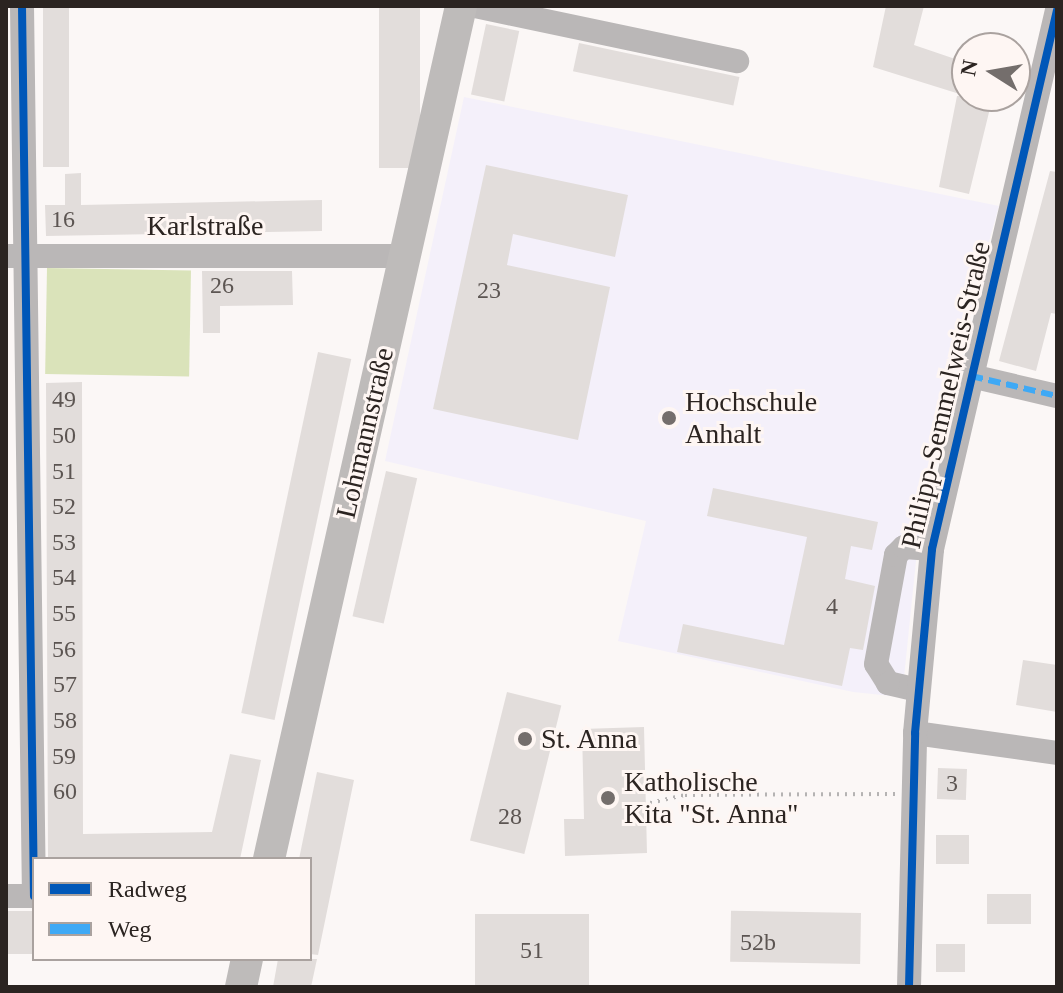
<!DOCTYPE html>
<meta charset="utf-8">
<style>
body{margin:0}
#map{position:relative;width:1063px;height:993px;overflow:hidden;background:#fbf7f6;font-family:"Times New Roman",serif}
div>[style]{position:absolute}
[style*='--x']{left:calc(var(--x)*1px);top:calc(var(--y)*1px);width:calc(var(--w)*1px);rotate:calc(var(--a)*1deg)}
.education>*{inset:0;background:#f4f0fa}
.green>*{inset:0;background:#dae3ba;transform-origin:0 0}
.building>*{inset:0;background:#e2dddb;transform-origin:0 0}
.path>*{height:4px;margin-top:-2px;transform-origin:0;background:repeating-linear-gradient(90deg,#b5b3b3 0 2px,transparent 0 8px)}
.minor>*{height:24px;margin:-12px;padding:0 12px;transform-origin:12px;border-radius:12px;background:#bab7b7}
.major>*{height:32px;margin:-16px;padding:0 16px;transform-origin:16px;border-radius:16px;background:#bebbba}
.quiet>*{height:6px;margin-top:-3px;transform-origin:0;background:repeating-linear-gradient(90deg,#3fa9f5 0 12px,transparent 0 18px)}
.cycleway>*{height:8px;margin:-4px;padding:0 4px;transform-origin:4px;border-radius:4px;background:#0057b8}
.dots>*{width:22px;height:22px;translate:-50% -50%;box-sizing:border-box;border:4px solid #fef6f3;border-radius:50%}
span{translate:-50% -50%;white-space:nowrap;text-align:center;line-height:1.15;-webkit-text-stroke:6px #fef6f3;paint-order:stroke}
.number-label{font-size:24px;color:#5c5552}
.number-label span{-webkit-text-stroke-width:0}
.street-label{font-size:28px;color:#2b2421}
.poi-label{font-size:28px;color:#2b2421}
.left{translate:0 -50%;text-align:left}
.frame{position:absolute;inset:0;border:8px solid #2b2421;pointer-events:none}
.legend{position:absolute;left:32px;top:857px;width:280px;height:104px;box-sizing:border-box;background:#fef6f3;border:2px solid #aaa29f;margin:0;padding:10px 14px;list-style:none;font-size:24px;color:#2b2421}
.legend li{display:flex;align-items:center;gap:16px;height:40px}
.legend b{width:40px;border:2px solid #aaa29f}
.north{position:absolute;left:951px;top:32px;width:80px;height:80px;box-sizing:border-box;background:#fef6f3;border:2px solid #aaa29f;border-radius:50%;rotate:281deg;font-size:22px;font-weight:700;line-height:32px;text-align:center;color:#2b2421}
.north::after{content:'';display:block;margin:auto;width:28px;height:36px;background:#746e6c;clip-path:polygon(50% 0,100% 100%,50% 72%,0 100%)}
</style>
<div id="map">
<div class="education">
<i style="clip-path:polygon(464px 97px,999px 206px,952px 374px,917px 551px,902px 697px,853px 692px,618px 641px,646px 521px,385px 461px)"></i>
</div>
<div class="green">
<i style="left:47px;top:268px;width:144px;height:106px;rotate:1deg"></i>
</div>
<div class="building">
<i style="left:43px;top:6px;width:26px;height:161px"></i>
<i style="left:379px;top:6px;width:41px;height:162px"></i>
<i style="clip-path:polygon(886px 6px,924px 6px,914px 45px,967px 63px,967px 96px,993px 96px,969px 194px,939px 187px,957px 96px,966px 96px,873px 67px)"></i>
<i style="left:486px;top:24px;width:34px;height:72px;rotate:12deg"></i>
<i style="left:579px;top:43px;width:164px;height:29px;rotate:12deg"></i>
<i style="clip-path:polygon(486px 165px,628px 195px,615px 257px,513px 234px,507px 265px,610px 287px,578px 440px,433px 409px)"></i>
<i style="clip-path:polygon(1050px 171px,1057px 172px,1057px 314px,1051px 313px,1036px 371px,999px 361px)"></i>
<i style="clip-path:polygon(81px 173px,81px 205px,322px 200px,322px 231px,46px 236px,45px 205px,65px 205px,65px 174px)"></i>
<i style="clip-path:polygon(202px 271px,292px 271px,293px 305px,220px 306px,220px 333px,203px 333px)"></i>
<i style="left:318px;top:352px;width:34px;height:369px;rotate:12deg"></i>
<i style="clip-path:polygon(82px 382px,83px 834px,212px 832px,230px 754px,261px 760px,240px 859px,48px 859px,46px 383px)"></i>
<i style="left:386px;top:471px;width:32px;height:149px;rotate:13deg"></i>
<i style="clip-path:polygon(713px 488px,878px 522px,872px 550px,851px 546px,845px 579px,875px 586px,863px 650px,850px 648px,842px 686px,677px 652px,683px 624px,784px 645px,807px 537px,707px 516px)"></i>
<i style="clip-path:polygon(1023px 660px,1057px 665px,1057px 712px,1016px 705px)"></i>
<i style="left:507px;top:692px;width:56px;height:153px;rotate:14deg"></i>
<i style="clip-path:polygon(644px 727px,647px 853px,565px 856px,564px 819px,584px 819px,582px 729px)"></i>
<i style="left:938px;top:768px;width:29px;height:31px;rotate:2deg"></i>
<i style="clip-path:polygon(317px 772px,354px 780px,318px 955px,310px 954px,310px 859px,299px 859px)"></i>
<i style="left:936px;top:835px;width:33px;height:29px"></i>
<i style="left:1031px;top:894px;width:30px;height:44px;rotate:90deg"></i>
<i style="left:34px;top:911px;width:43px;height:28px;rotate:90deg"></i>
<i style="left:861px;top:913px;width:51px;height:130px;rotate:91deg"></i>
<i style="left:475px;top:914px;width:114px;height:73px"></i>
<i style="left:936px;top:944px;width:29px;height:28px"></i>
<i style="clip-path:polygon(278px 959px,317px 959px,311px 987px,273px 987px)"></i>
</div>
<div class="path">
<i style="--x:650;--y:803;--w:36;--a:-13"></i>
<i style="--x:685;--y:795;--w:210;--a:-0.3"></i>
</div>
<div class="minor">
<i style="--x:22;--y:6;--w:890;--a:89.23"></i>
<i style="--x:475;--y:6;--w:268;--a:11.9"></i>
<i style="--x:6;--y:256;--w:398;--a:0"></i>
<i style="--x:971;--y:376;--w:88;--a:13.1"></i>
<i style="--x:918;--y:690;--w:31;--a:-167"></i>
<i style="--x:888;--y:683;--w:22;--a:-122"></i>
<i style="--x:876;--y:664;--w:111;--a:-79.6"></i>
<i style="--x:896;--y:555;--w:11;--a:-45"></i>
<i style="--x:904;--y:547;--w:28;--a:4"></i>
<i style="--x:915;--y:733;--w:143;--a:8"></i>
<i style="--x:6;--y:896;--w:28;--a:0"></i>
<i style="--x:909;--y:987;--w:254;--a:-88.6"></i>
<i style="--x:915;--y:733;--w:185;--a:-84.7"></i>
<i style="--x:932;--y:549;--w:553;--a:-76.94"></i>
</div>
<div class="major">
<i style="--x:269;--y:859;--w:874;--a:-77.31"></i>
<i style="--x:241;--y:987;--w:29;--a:-78"></i>
</div>
<div class="quiet">
<i style="--x:971;--y:376;--w:88;--a:13.1"></i>
</div>
<div class="cycleway">
<i style="--x:22;--y:6;--w:890;--a:89.23"></i>
<i style="--x:909;--y:987;--w:254;--a:-88.6"></i>
<i style="--x:915;--y:733;--w:185;--a:-84.7"></i>
<i style="--x:932;--y:549;--w:553;--a:-76.94"></i>
</div>
<div class="dots">
<i style="left:669px;top:418px;background:#746e6c"></i>
<i style="left:525px;top:739px;background:#746e6c"></i>
<i style="left:608px;top:798px;background:#746e6c"></i>
</div>
<div class="number-label">
<span style="left:63px;top:220px">16</span>
<span style="left:222px;top:286px">26</span>
<span style="left:489px;top:291px">23</span>
<span style="left:64px;top:400px">49</span>
<span style="left:64px;top:436px">50</span>
<span style="left:64px;top:472px">51</span>
<span style="left:64px;top:507px">52</span>
<span style="left:64px;top:543px">53</span>
<span style="left:64px;top:578px">54</span>
<span style="left:832px;top:607px">4</span>
<span style="left:64px;top:614px">55</span>
<span style="left:64px;top:650px">56</span>
<span style="left:65px;top:685px">57</span>
<span style="left:65px;top:721px">58</span>
<span style="left:64px;top:757px">59</span>
<span style="left:952px;top:784px">3</span>
<span style="left:65px;top:792px">60</span>
<span style="left:510px;top:817px">28</span>
<span style="left:758px;top:943px">52b</span>
<span style="left:532px;top:951px">51</span>
</div>
<div class="street-label">
<span style="left:205px;top:226px">Karlstraße</span>
<span style="left:946px;top:395px;rotate:-77deg">Philipp-Semmelweis-Straße</span>
<span style="left:365px;top:433px;rotate:-77deg">Lohmannstraße</span>
</div>
<div class="poi-label">
<span class="left" style="left:685px;top:418px">Hochschule<br>Anhalt</span>
<span class="left" style="left:541px;top:739px">St. Anna</span>
<span class="left" style="left:624px;top:798px">Katholische<br>Kita "St. Anna"</span>
</div>
<div class="frame"></div>
<ul class="legend">
<li><b style="height:10px;background:#0057b8"></b>Radweg</li>
<li><b style="height:10px;background:#3fa9f5"></b>Weg</li>
</ul>
<div class="north">N</div>
</div>
